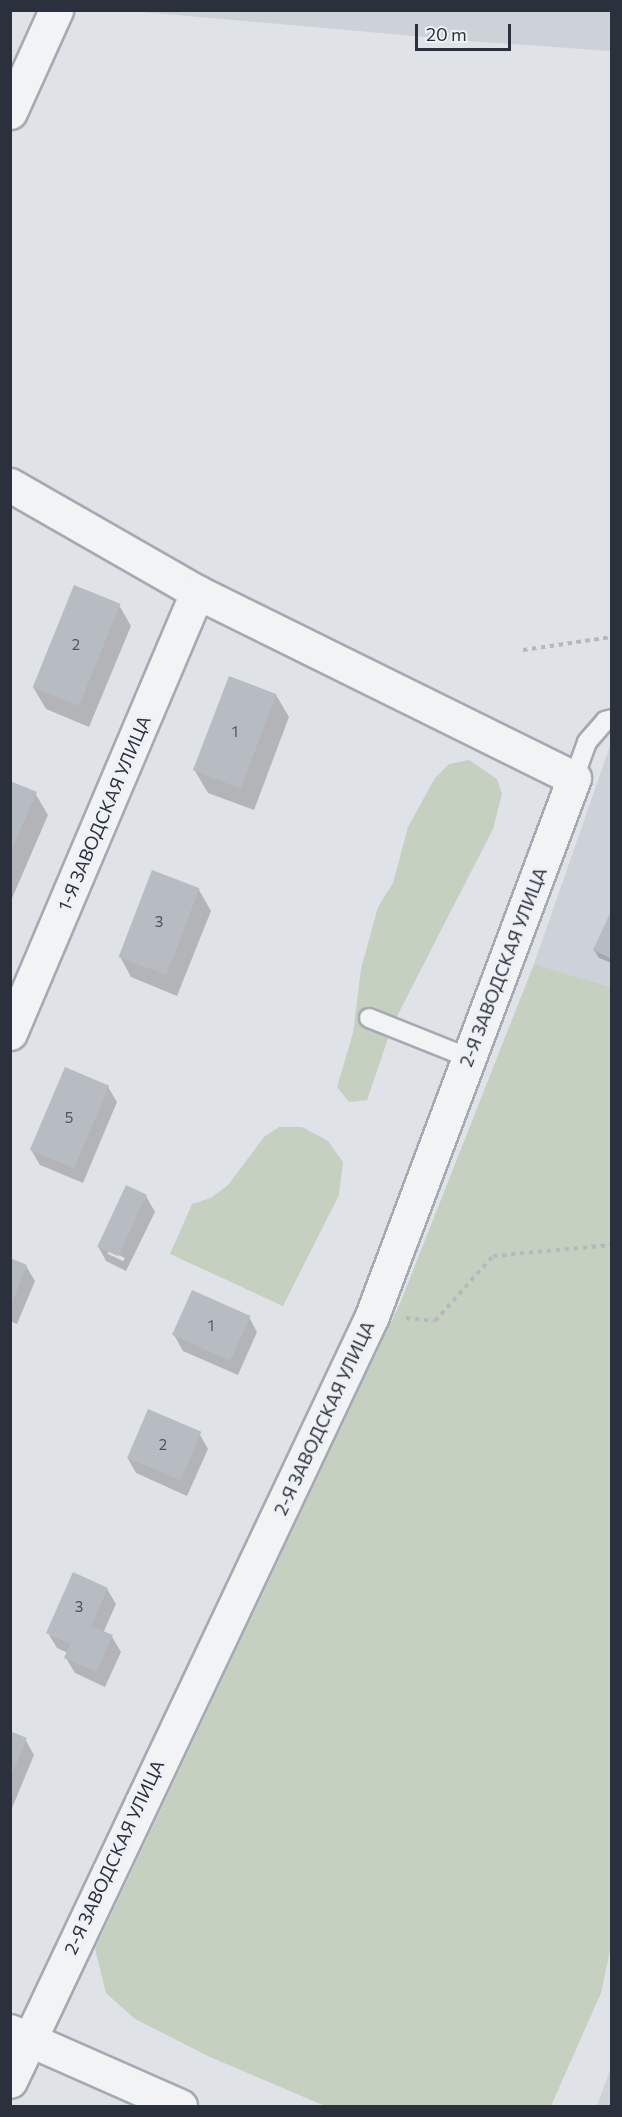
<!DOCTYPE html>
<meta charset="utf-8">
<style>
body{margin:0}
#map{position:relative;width:622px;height:2117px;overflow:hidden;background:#dfe2e7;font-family:Commissioner,sans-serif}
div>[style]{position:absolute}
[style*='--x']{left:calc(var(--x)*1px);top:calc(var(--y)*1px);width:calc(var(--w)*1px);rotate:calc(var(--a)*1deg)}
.built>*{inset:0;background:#cdd2d8}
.green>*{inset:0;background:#c5d0c1}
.shadow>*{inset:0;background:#0003}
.building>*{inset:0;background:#b7bcc3;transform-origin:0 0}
.path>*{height:4px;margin-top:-2px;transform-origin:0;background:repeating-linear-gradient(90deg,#b5b9be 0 4.5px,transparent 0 9px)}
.roads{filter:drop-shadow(2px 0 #a5a9b0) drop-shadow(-2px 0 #a5a9b0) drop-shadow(0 2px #a5a9b0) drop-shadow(0 -2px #a5a9b0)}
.service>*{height:18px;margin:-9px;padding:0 9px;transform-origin:9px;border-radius:9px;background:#f1f3f5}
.minor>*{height:33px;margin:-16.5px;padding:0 16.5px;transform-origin:16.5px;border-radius:16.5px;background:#f1f3f5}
span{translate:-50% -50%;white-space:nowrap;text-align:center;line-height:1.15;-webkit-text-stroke:6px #eef1f5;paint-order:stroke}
.number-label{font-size:15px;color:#4d545e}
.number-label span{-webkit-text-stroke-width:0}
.street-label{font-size:18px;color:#2a313c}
.frame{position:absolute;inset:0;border:12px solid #2a313c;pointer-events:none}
.scale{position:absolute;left:415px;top:24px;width:96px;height:27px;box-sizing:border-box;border:3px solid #2a313c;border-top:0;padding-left:8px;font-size:18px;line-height:21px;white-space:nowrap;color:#2a313c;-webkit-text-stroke:4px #eef1f5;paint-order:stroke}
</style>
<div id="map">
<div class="built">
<i style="clip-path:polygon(132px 11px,611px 11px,611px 51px,482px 42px)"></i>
<i style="clip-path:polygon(611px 743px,611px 987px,534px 964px)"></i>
<i style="clip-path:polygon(611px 2067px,611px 2106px,597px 2106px)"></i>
</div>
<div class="green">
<i style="clip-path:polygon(469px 760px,497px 779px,502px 794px,493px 829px,393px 1024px,367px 1100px,349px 1102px,337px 1087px,353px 1033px,361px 969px,378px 907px,393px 883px,408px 827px,435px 778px,449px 764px)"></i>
<i style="clip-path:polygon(534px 964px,611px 987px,611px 1946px,601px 1993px,551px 2106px,325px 2106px,210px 2057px,135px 2019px,106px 1993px,95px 1949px,401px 1301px)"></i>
<i style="clip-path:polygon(279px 1127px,302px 1127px,328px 1141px,343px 1162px,339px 1195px,283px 1306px,170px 1254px,192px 1204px,211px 1198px,228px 1185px,264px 1137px)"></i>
</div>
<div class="shadow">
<i style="clip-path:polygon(119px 605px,131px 626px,89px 727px,46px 709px,33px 687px)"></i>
<i style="clip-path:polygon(276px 695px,289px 717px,254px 810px,208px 793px,195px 771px)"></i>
<i style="clip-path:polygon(10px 783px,35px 793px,48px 815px,10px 903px)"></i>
<i style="clip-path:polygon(199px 890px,211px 911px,177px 996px,131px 977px,119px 955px)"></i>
<i style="clip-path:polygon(612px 913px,612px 963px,599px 958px,594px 950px)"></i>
<i style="clip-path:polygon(108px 1087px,117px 1102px,83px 1183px,40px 1165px,31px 1150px)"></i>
<i style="clip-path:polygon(evenodd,146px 1196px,155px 1212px,126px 1271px,106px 1261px,98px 1246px,146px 1196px,108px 1250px,125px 1258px,123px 1261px,108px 1254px,108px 1250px)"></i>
<i style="clip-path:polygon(10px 1259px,26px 1266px,35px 1281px,17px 1324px,10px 1321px)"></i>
<i style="clip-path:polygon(249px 1317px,257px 1332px,238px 1375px,183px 1351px,174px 1335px)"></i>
<i style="clip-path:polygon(199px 1433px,208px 1449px,187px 1496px,136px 1473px,127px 1457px)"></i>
<i style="clip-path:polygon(107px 1589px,116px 1604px,103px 1633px,112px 1637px,121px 1652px,105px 1687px,75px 1673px,66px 1658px,68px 1653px,57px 1648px,48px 1633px)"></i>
<i style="clip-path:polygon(10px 1733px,25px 1739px,34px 1755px,12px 1808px)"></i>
</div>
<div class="building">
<i style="left:74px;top:585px;width:50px;height:110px;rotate:22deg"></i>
<i style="left:229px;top:676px;width:51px;height:101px;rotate:21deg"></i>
<i style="clip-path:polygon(10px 781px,37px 792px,10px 853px)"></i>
<i style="left:152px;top:870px;width:51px;height:93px;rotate:21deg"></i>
<i style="clip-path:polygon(612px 909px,612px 959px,593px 950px)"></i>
<i style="left:65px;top:1067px;width:48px;height:90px;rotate:23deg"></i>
<i style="left:126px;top:1185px;width:23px;height:68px;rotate:25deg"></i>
<i style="clip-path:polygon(10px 1258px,27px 1265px,11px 1305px,10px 1305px)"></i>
<i style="left:192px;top:1290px;width:64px;height:49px;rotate:24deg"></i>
<i style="left:148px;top:1409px;width:58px;height:53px;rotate:23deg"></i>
<i style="clip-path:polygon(73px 1572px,108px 1588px,91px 1626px,113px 1635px,96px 1672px,64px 1658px,70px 1644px,46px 1633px)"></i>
<i style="clip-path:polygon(10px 1731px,27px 1738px,11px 1776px,10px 1776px)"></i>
</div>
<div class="path">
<i style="--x:523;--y:650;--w:90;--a:-8.3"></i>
<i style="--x:406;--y:1318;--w:29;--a:6"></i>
<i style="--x:435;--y:1321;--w:87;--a:-48.3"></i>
<i style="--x:493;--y:1256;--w:120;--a:-5.3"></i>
</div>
<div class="roads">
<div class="service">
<i style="--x:574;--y:778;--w:38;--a:-70"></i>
<i style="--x:587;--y:742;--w:28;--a:-49"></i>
<i style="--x:605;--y:721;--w:7;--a:-16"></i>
<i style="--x:369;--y:1018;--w:108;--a:21.8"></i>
</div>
<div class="minor">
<i style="--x:10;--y:112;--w:112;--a:-65.7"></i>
<i style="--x:10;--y:485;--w:215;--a:29.8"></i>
<i style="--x:197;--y:592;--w:420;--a:26.3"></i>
<i style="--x:574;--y:778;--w:575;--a:110.58"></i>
<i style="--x:372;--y:1316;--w:846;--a:115.32"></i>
<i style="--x:10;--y:1033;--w:479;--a:-67"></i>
<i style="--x:10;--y:2031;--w:186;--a:23.8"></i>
</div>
</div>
<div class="number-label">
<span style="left:76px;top:645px">2</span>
<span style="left:235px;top:732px">1</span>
<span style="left:159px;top:922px">3</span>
<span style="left:69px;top:1118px">5</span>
<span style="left:211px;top:1326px">1</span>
<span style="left:163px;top:1445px">2</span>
<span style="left:79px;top:1607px">3</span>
</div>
<div class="street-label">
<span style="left:104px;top:813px;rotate:-67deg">1-Я ЗАВОДСКАЯ УЛИЦА</span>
<span style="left:503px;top:967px;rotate:-69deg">2-Я ЗАВОДСКАЯ УЛИЦА</span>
<span style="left:324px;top:1418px;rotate:-65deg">2-Я ЗАВОДСКАЯ УЛИЦА</span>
<span style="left:114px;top:1857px;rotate:-65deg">2-Я ЗАВОДСКАЯ УЛИЦА</span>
</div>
<div class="frame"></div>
<div class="scale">20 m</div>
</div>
